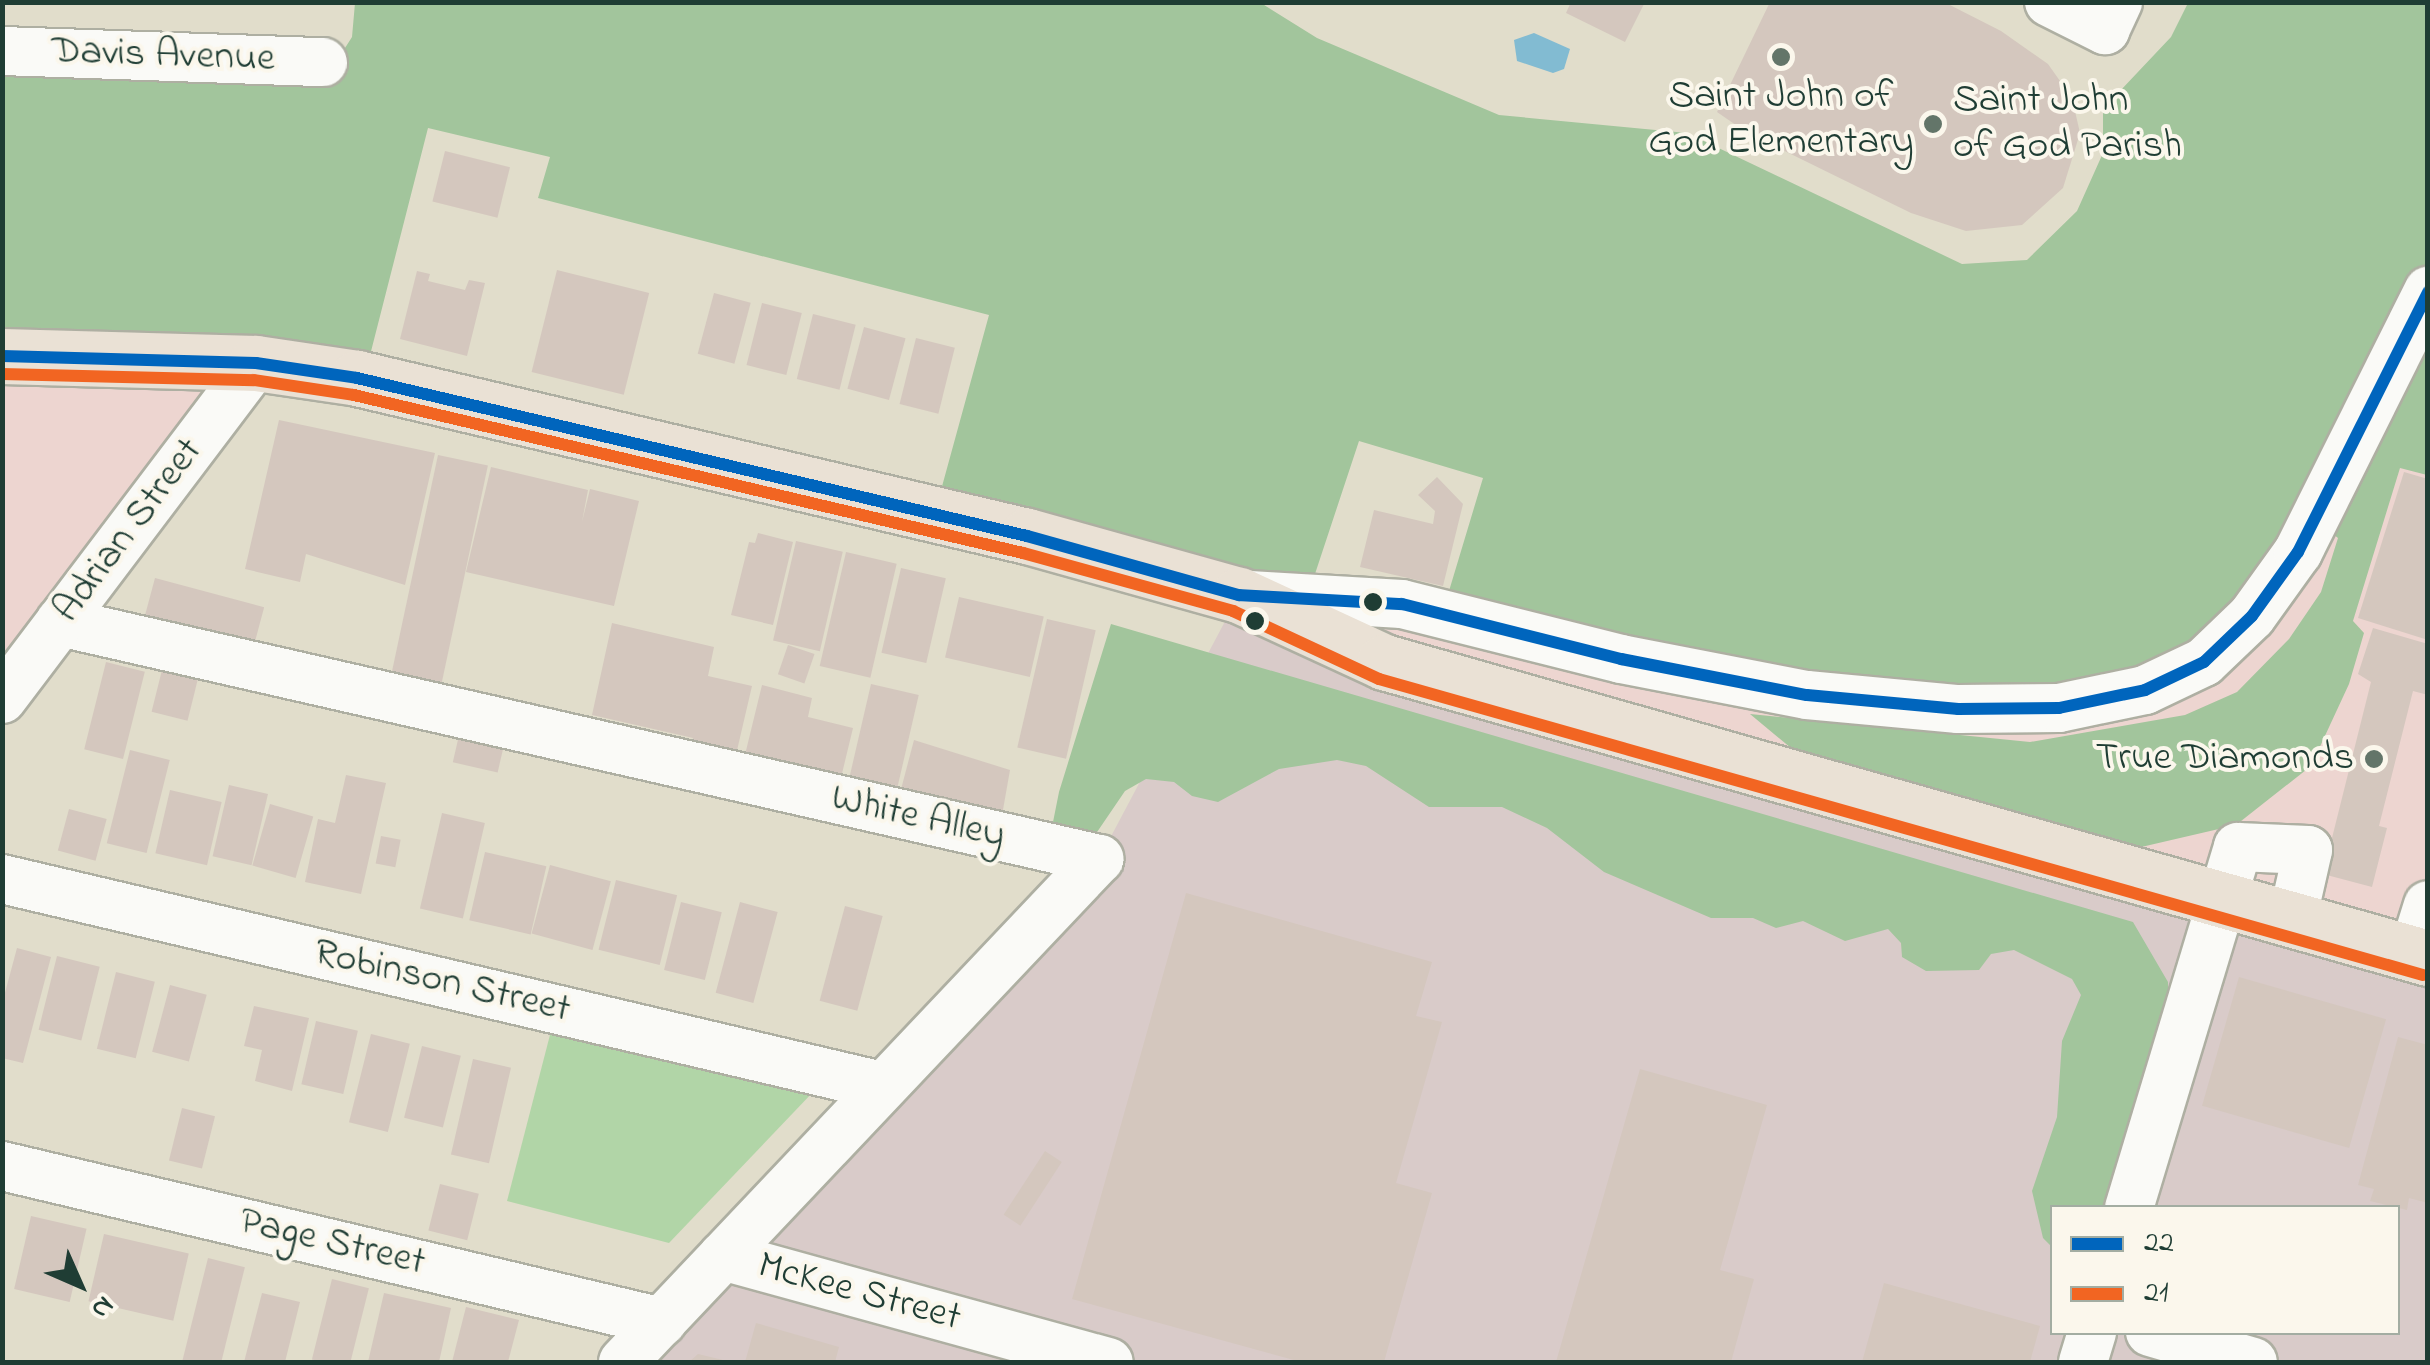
<!DOCTYPE html>
<style>
body{margin:0}
#map{position:relative;width:2430px;height:1365px;overflow:hidden;background:#e1ddcb;font-family:"Indie Flower",sans-serif}
div>[style]{position:absolute}
[style*='--x']{left:calc(var(--x)*1px);top:calc(var(--y)*1px);width:calc(var(--w)*1px);rotate:calc(var(--a)*1deg)}
.built>*{inset:0;background:#edd5d0}
.industrial>*{inset:0;background:#d9cbc9}
.green>*{inset:0;background:#b1d5a7}
.forest>*{inset:0;background:#a2c59c}
.water>*{inset:0;background:#82bbd2}
.building>*{inset:0;background:#d4c7be;transform-origin:0 0}
.roads{filter:drop-shadow(2px 0 #aeafa2) drop-shadow(-2px 0 #aeafa2) drop-shadow(0 2px #aeafa2) drop-shadow(0 -2px #aeafa2)}
.minor>*{height:48px;margin:-24px;padding:0 24px;transform-origin:24px;border-radius:24px;background:#fafaf7}
.major>*{height:55px;margin:-27.5px;padding:0 27.5px;transform-origin:27.5px;border-radius:27.5px;background:#eae1d5}
.bus-1>*{height:12px;margin:-6px;padding:0 6px;transform-origin:6px;border-radius:6px;background:#0065bd}
.bus-2>*{height:12px;margin:-6px;padding:0 6px;transform-origin:6px;border-radius:6px;background:#f26522}
.dots>*{width:28px;height:28px;translate:-50% -50%;box-sizing:border-box;border:5px solid #fbf7ec;border-radius:50%}
span{translate:-50% -50%;white-space:nowrap;text-align:center;line-height:1.15;-webkit-text-stroke:8px #fbf7ec;paint-order:stroke}
.street-label{font-size:40px;color:#1f3d34}
.poi-label{font-size:40px;color:#1f3d34}
.left{translate:0 -50%;text-align:left}
.right{translate:-100% -50%;text-align:right}
.frame{position:absolute;inset:0;border:5px solid #1f3d34;pointer-events:none}
.legend{position:absolute;left:2050px;top:1205px;width:350px;height:130px;box-sizing:border-box;background:#fbf7ec;border:2px solid #a3ada2;margin:0;padding:12px 18px;list-style:none;font-size:30px;color:#1f3d34}
.legend li{display:flex;align-items:center;gap:20px;height:50px}
.legend b{width:50px;border:2px solid #a3ada2}
.north{position:absolute;left:30px;top:1235px;width:100px;height:100px;-webkit-text-stroke:8px #fbf7ec;paint-order:stroke;rotate:135deg;font-size:28px;font-weight:700;line-height:40px;text-align:center;color:#1f3d34}
.north::after{content:'';display:block;margin:auto;width:35px;height:45px;background:#1f3d34;clip-path:polygon(50% 0,100% 100%,50% 72%,0 100%)}
</style>
<div id="map">
<div class="built">
<i style="clip-path:polygon(2427px 291px,2427px 958px,1239px 595px,1621px 659px)"></i>
<i style="clip-path:polygon(3px 356px,256px 363px,3px 660px)"></i>
</div>
<div class="industrial">
<i style="clip-path:polygon(evenodd,1239px 595px,2427px 958px,2427px 1362px,623px 1362px,1099px 859px,1239px 595px,2052px 1208px,2398px 1208px,2398px 1332px,2052px 1332px,2052px 1208px)"></i>
</div>
<div class="green">
<i style="clip-path:polygon(551px 1031px,814px 1091px,669px 1243px,507px 1201px)"></i>
</div>
<div class="forest">
<i style="clip-path:polygon(355px 3px,1261px 3px,1317px 38px,1499px 115px,1687px 133px,1962px 264px,2027px 260px,2077px 211px,2103px 153px,2103px 109px,2171px 37px,2188px 3px,2427px 3px,2428px 295px,2414px 329px,2212px 641px,2098px 697px,1946px 699px,1446px 601px,1483px 478px,1359px 441px,1312px 583px,1241px 580px,938px 501px,989px 315px,538px 198px,550px 157px,428px 128px,366px 371px,3px 346px,3px 66px,331px 70px,352px 37px)"></i>
<i style="clip-path:polygon(2427px 315px,2427px 475px,2400px 468px,2353px 621px,2364px 633px,2349px 684px,2311px 766px,2236px 825px,2137px 848px,1791px 748px,1750px 714px,2030px 742px,2185px 715px,2237px 692px,2289px 639px,2321px 592px,2338px 538px,2320px 524px)"></i>
<i style="clip-path:polygon(1111px 624px,2133px 922px,2168px 982px,2168px 1015px,2111px 1207px,2052px 1208px,2052px 1247px,2043px 1238px,2032px 1191px,2057px 1117px,2062px 1041px,2081px 995px,2072px 979px,2014px 950px,1991px 954px,1979px 970px,1926px 971px,1902px 957px,1901px 943px,1888px 929px,1845px 941px,1803px 921px,1776px 928px,1753px 918px,1711px 918px,1604px 872px,1547px 828px,1502px 807px,1429px 807px,1366px 766px,1337px 760px,1279px 769px,1218px 802px,1192px 796px,1174px 782px,1146px 779px,1125px 791px,1093px 838px,1059px 839px,1053px 822px,1059px 792px)"></i>
</div>
<div class="water">
<i style="clip-path:polygon(1534px 33px,1570px 49px,1564px 69px,1553px 73px,1517px 61px,1514px 40px)"></i>
</div>
<div class="building">
<i style="clip-path:polygon(1571px 2px,1645px 2px,1625px 42px,1566px 13px)"></i>
<i style="clip-path:polygon(1770px 2px,1944px 2px,2001px 31px,2048px 64px,2072px 98px,2080px 133px,2063px 188px,2022px 225px,1966px 231px,1911px 213px,1746px 132px,1717px 112px)"></i>
<i style="left:445px;top:151px;width:67px;height:52px;rotate:14deg"></i>
<i style="left:557px;top:270px;width:95px;height:105px;rotate:14deg"></i>
<i style="clip-path:polygon(417px 271px,430px 274px,428px 281px,465px 290px,469px 280px,485px 283px,467px 356px,400px 339px)"></i>
<i style="left:714px;top:293px;width:38px;height:63px;rotate:15deg"></i>
<i style="left:762px;top:303px;width:41px;height:64px;rotate:14deg"></i>
<i style="left:813px;top:314px;width:44px;height:67px;rotate:14deg"></i>
<i style="left:864px;top:327px;width:43px;height:64px;rotate:15deg"></i>
<i style="left:916px;top:338px;width:40px;height:68px;rotate:14deg"></i>
<i style="clip-path:polygon(279px 420px,435px 453px,405px 585px,306px 554px,300px 582px,245px 569px)"></i>
<i style="left:438px;top:455px;width:51px;height:225px;rotate:12deg"></i>
<i style="clip-path:polygon(491px 467px,588px 490px,582px 522px,590px 489px,639px 501px,614px 606px,466px 572px)"></i>
<i style="clip-path:polygon(2404px 472px,2428px 479px,2428px 640px,2358px 618px)"></i>
<i style="clip-path:polygon(1437px 477px,1463px 504px,1443px 586px,1360px 567px,1374px 510px,1433px 524px,1435px 511px,1418px 495px)"></i>
<i style="clip-path:polygon(758px 533px,793px 542px,773px 625px,731px 615px,749px 542px,755px 543px)"></i>
<i style="left:796px;top:541px;width:48px;height:102px;rotate:13deg"></i>
<i style="left:846px;top:552px;width:52px;height:117px;rotate:13deg"></i>
<i style="left:901px;top:568px;width:46px;height:87px;rotate:13deg"></i>
<i style="left:155px;top:578px;width:113px;height:45px;rotate:15deg"></i>
<i style="left:959px;top:597px;width:87px;height:62px;rotate:13deg"></i>
<i style="left:1047px;top:619px;width:50px;height:132px;rotate:13deg"></i>
<i style="clip-path:polygon(612px 623px,714px 647px,708px 676px,752px 686px,735px 759px,691px 749px,693px 738px,592px 715px)"></i>
<i style="clip-path:polygon(2373px 628px,2428px 644px,2428px 695px,2413px 691px,2379px 826px,2387px 828px,2372px 887px,2323px 874px,2371px 682px,2358px 674px)"></i>
<i style="left:788px;top:645px;width:28px;height:31px;rotate:19deg"></i>
<i style="left:106px;top:662px;width:40px;height:90px;rotate:14deg"></i>
<i style="left:162px;top:670px;width:37px;height:43px;rotate:14deg"></i>
<i style="left:871px;top:684px;width:49px;height:106px;rotate:13deg"></i>
<i style="clip-path:polygon(762px 685px,812px 698px,808px 717px,853px 728px,839px 786px,743px 763px)"></i>
<i style="left:460px;top:731px;width:46px;height:32px;rotate:13deg"></i>
<i style="clip-path:polygon(914px 740px,1010px 770px,1001px 821px,899px 797px)"></i>
<i style="left:130px;top:750px;width:41px;height:96px;rotate:14deg"></i>
<i style="clip-path:polygon(346px 775px,386px 783px,361px 894px,305px 882px,318px 819px,335px 823px)"></i>
<i style="left:229px;top:785px;width:40px;height:73px;rotate:13deg"></i>
<i style="left:170px;top:790px;width:53px;height:65px;rotate:13deg"></i>
<i style="left:270px;top:804px;width:45px;height:64px;rotate:16deg"></i>
<i style="left:69px;top:809px;width:39px;height:43px;rotate:15deg"></i>
<i style="left:442px;top:813px;width:44px;height:98px;rotate:13deg"></i>
<i style="left:381px;top:836px;width:20px;height:28px;rotate:11deg"></i>
<i style="left:485px;top:852px;width:63px;height:70px;rotate:13deg"></i>
<i style="left:550px;top:865px;width:63px;height:71px;rotate:15deg"></i>
<i style="left:616px;top:880px;width:63px;height:72px;rotate:14deg"></i>
<i style="clip-path:polygon(1186px 893px,1432px 962px,1416px 1016px,1442px 1022px,1396px 1183px,1432px 1193px,1384px 1362px,1301px 1362px,1072px 1299px)"></i>
<i style="left:681px;top:902px;width:42px;height:70px;rotate:14deg"></i>
<i style="left:740px;top:902px;width:39px;height:94px;rotate:15deg"></i>
<i style="left:845px;top:906px;width:39px;height:98px;rotate:15deg"></i>
<i style="clip-path:polygon(17px 948px,51px 957px,23px 1063px,2px 1058px,2px 1004px)"></i>
<i style="left:57px;top:956px;width:44px;height:76px;rotate:14deg"></i>
<i style="left:116px;top:972px;width:40px;height:79px;rotate:14deg"></i>
<i style="left:2239px;top:977px;width:153px;height:134px;rotate:16deg"></i>
<i style="left:170px;top:985px;width:38px;height:69px;rotate:15deg"></i>
<i style="clip-path:polygon(254px 1006px,309px 1018px,292px 1091px,255px 1081px,262px 1050px,244px 1046px)"></i>
<i style="left:316px;top:1021px;width:43px;height:65px;rotate:13deg"></i>
<i style="left:371px;top:1034px;width:40px;height:91px;rotate:14deg"></i>
<i style="clip-path:polygon(2398px 1037px,2428px 1045px,2428px 1203px,2409px 1198px,2407px 1210px,2370px 1201px,2374px 1189px,2358px 1185px)"></i>
<i style="left:422px;top:1046px;width:40px;height:74px;rotate:14deg"></i>
<i style="left:473px;top:1059px;width:39px;height:98px;rotate:13deg"></i>
<i style="clip-path:polygon(1640px 1069px,1767px 1105px,1720px 1270px,1754px 1279px,1731px 1362px,1556px 1362px)"></i>
<i style="left:182px;top:1108px;width:34px;height:54px;rotate:14deg"></i>
<i style="left:1045px;top:1151px;width:20px;height:76px;rotate:33deg"></i>
<i style="left:440px;top:1184px;width:40px;height:48px;rotate:14deg"></i>
<i style="left:31px;top:1216px;width:57px;height:75px;rotate:13deg"></i>
<i style="left:104px;top:1234px;width:87px;height:69px;rotate:13deg"></i>
<i style="left:208px;top:1258px;width:38px;height:107px;rotate:14deg"></i>
<i style="left:332px;top:1279px;width:38px;height:83px;rotate:14deg"></i>
<i style="clip-path:polygon(1884px 1283px,2040px 1326px,2030px 1362px,1862px 1362px)"></i>
<i style="clip-path:polygon(262px 1293px,300px 1302px,285px 1362px,244px 1362px)"></i>
<i style="clip-path:polygon(384px 1293px,451px 1308px,439px 1362px,368px 1362px)"></i>
<i style="clip-path:polygon(466px 1307px,519px 1320px,508px 1362px,452px 1362px)"></i>
<i style="clip-path:polygon(756px 1323px,839px 1347px,835px 1362px,745px 1362px)"></i>
<i style="clip-path:polygon(698px 1354px,727px 1361px,726px 1362px,689px 1362px)"></i>
</div>
<div class="roads">
<div class="minor">
<i style="--x:2049;--y:2;--w:63;--a:26.6"></i>
<i style="--x:2105;--y:30;--w:31;--a:-65"></i>
<i style="--x:2;--y:51;--w:321;--a:2"></i>
<i style="--x:1249;--y:595;--w:153;--a:3.4"></i>
<i style="--x:1402;--y:604;--w:226;--a:14.1"></i>
<i style="--x:1621;--y:659;--w:189;--a:11"></i>
<i style="--x:1807;--y:695;--w:152;--a:5.3"></i>
<i style="--x:1958;--y:709;--w:101;--a:-0.6"></i>
<i style="--x:2059;--y:708;--w:88;--a:-11.8"></i>
<i style="--x:2145;--y:690;--w:65;--a:-25.4"></i>
<i style="--x:2204;--y:662;--w:66;--a:-43.8"></i>
<i style="--x:2252;--y:616;--w:79;--a:-54.3"></i>
<i style="--x:2298;--y:552;--w:292;--a:-63.5"></i>
<i style="--x:60;--y:622;--w:1066;--a:12.85"></i>
<i style="--x:2;--y:699;--w:421;--a:-52.9"></i>
<i style="--x:2;--y:879;--w:904;--a:13.24"></i>
<i style="--x:2413;--y:953;--w:50;--a:-72.6"></i>
<i style="--x:2;--y:1166;--w:678;--a:13.3"></i>
<i style="--x:2129;--y:1208;--w:377;--a:-73.2"></i>
<i style="--x:2238;--y:847;--w:70;--a:2.5"></i>
<i style="--x:2308;--y:850;--w:68;--a:102.8"></i>
<i style="--x:723;--y:1256;--w:400;--a:15.4"></i>
<i style="--x:2150;--y:1332;--w:107;--a:16.2"></i>
<i style="--x:623;--y:1362;--w:693;--a:-46.58"></i>
<i style="--x:2083;--y:1362;--w:31;--a:-73"></i>
</div>
<div class="major">
<i style="--x:2;--y:356;--w:254;--a:1.6"></i>
<i style="--x:256;--y:363;--w:102;--a:8.4"></i>
<i style="--x:357;--y:378;--w:688;--a:13.27"></i>
<i style="--x:1027;--y:536;--w:220;--a:15.6"></i>
<i style="--x:1239;--y:595;--w:160;--a:24.8"></i>
<i style="--x:1384;--y:662;--w:1085;--a:15.83"></i>
</div>
</div>
<div class="bus-1">
<i style="--x:2;--y:356;--w:254;--a:1.6"></i>
<i style="--x:256;--y:363;--w:102;--a:8.4"></i>
<i style="--x:357;--y:378;--w:688;--a:13.27"></i>
<i style="--x:1027;--y:536;--w:220;--a:15.6"></i>
<i style="--x:1239;--y:595;--w:163;--a:3.2"></i>
<i style="--x:1402;--y:604;--w:226;--a:14.1"></i>
<i style="--x:1621;--y:659;--w:189;--a:11"></i>
<i style="--x:1807;--y:695;--w:152;--a:5.3"></i>
<i style="--x:1958;--y:709;--w:101;--a:-0.6"></i>
<i style="--x:2059;--y:708;--w:88;--a:-11.8"></i>
<i style="--x:2145;--y:690;--w:65;--a:-25.4"></i>
<i style="--x:2204;--y:662;--w:66;--a:-43.8"></i>
<i style="--x:2252;--y:616;--w:79;--a:-54.3"></i>
<i style="--x:2298;--y:552;--w:291;--a:-63.4"></i>
</div>
<div class="bus-2">
<i style="--x:2;--y:374;--w:252;--a:1.4"></i>
<i style="--x:254;--y:380;--w:101;--a:8.5"></i>
<i style="--x:354;--y:395;--w:687;--a:13.29"></i>
<i style="--x:1023;--y:553;--w:218;--a:15.4"></i>
<i style="--x:1233;--y:611;--w:161;--a:25"></i>
<i style="--x:1379;--y:679;--w:1085;--a:15.83"></i>
</div>
<div class="dots">
<i style="left:1781px;top:57px;background:#637569"></i>
<i style="left:1933px;top:124px;background:#637569"></i>
<i style="left:1373px;top:602px;background:#1f3d34"></i>
<i style="left:1255px;top:621px;background:#1f3d34"></i>
<i style="left:2374px;top:759px;background:#637569"></i>
</div>
<div class="street-label">
<span style="left:163px;top:56px;rotate:2deg">Davis Avenue</span>
<span style="left:129px;top:531px;rotate:-53deg">Adrian Street</span>
<span style="left:918px;top:818px;rotate:13deg">White Alley</span>
<span style="left:442px;top:982px;rotate:13deg">Robinson Street</span>
<span style="left:332px;top:1243px;rotate:13deg">Page Street</span>
<span style="left:859px;top:1293px;rotate:15deg">McKee Street</span>
</div>
<div class="poi-label">
<span style="left:1781px;top:120px">Saint John of<br>God Elementary</span>
<span class="left" style="left:1953px;top:124px">Saint John<br>of God Parish</span>
<span class="right" style="left:2354px;top:759px">True Diamonds</span>
</div>
<div class="frame"></div>
<ul class="legend">
<li><b style="height:12px;background:#0065bd"></b>22</li>
<li><b style="height:12px;background:#f26522"></b>21</li>
</ul>
<div class="north">N</div>
</div>
